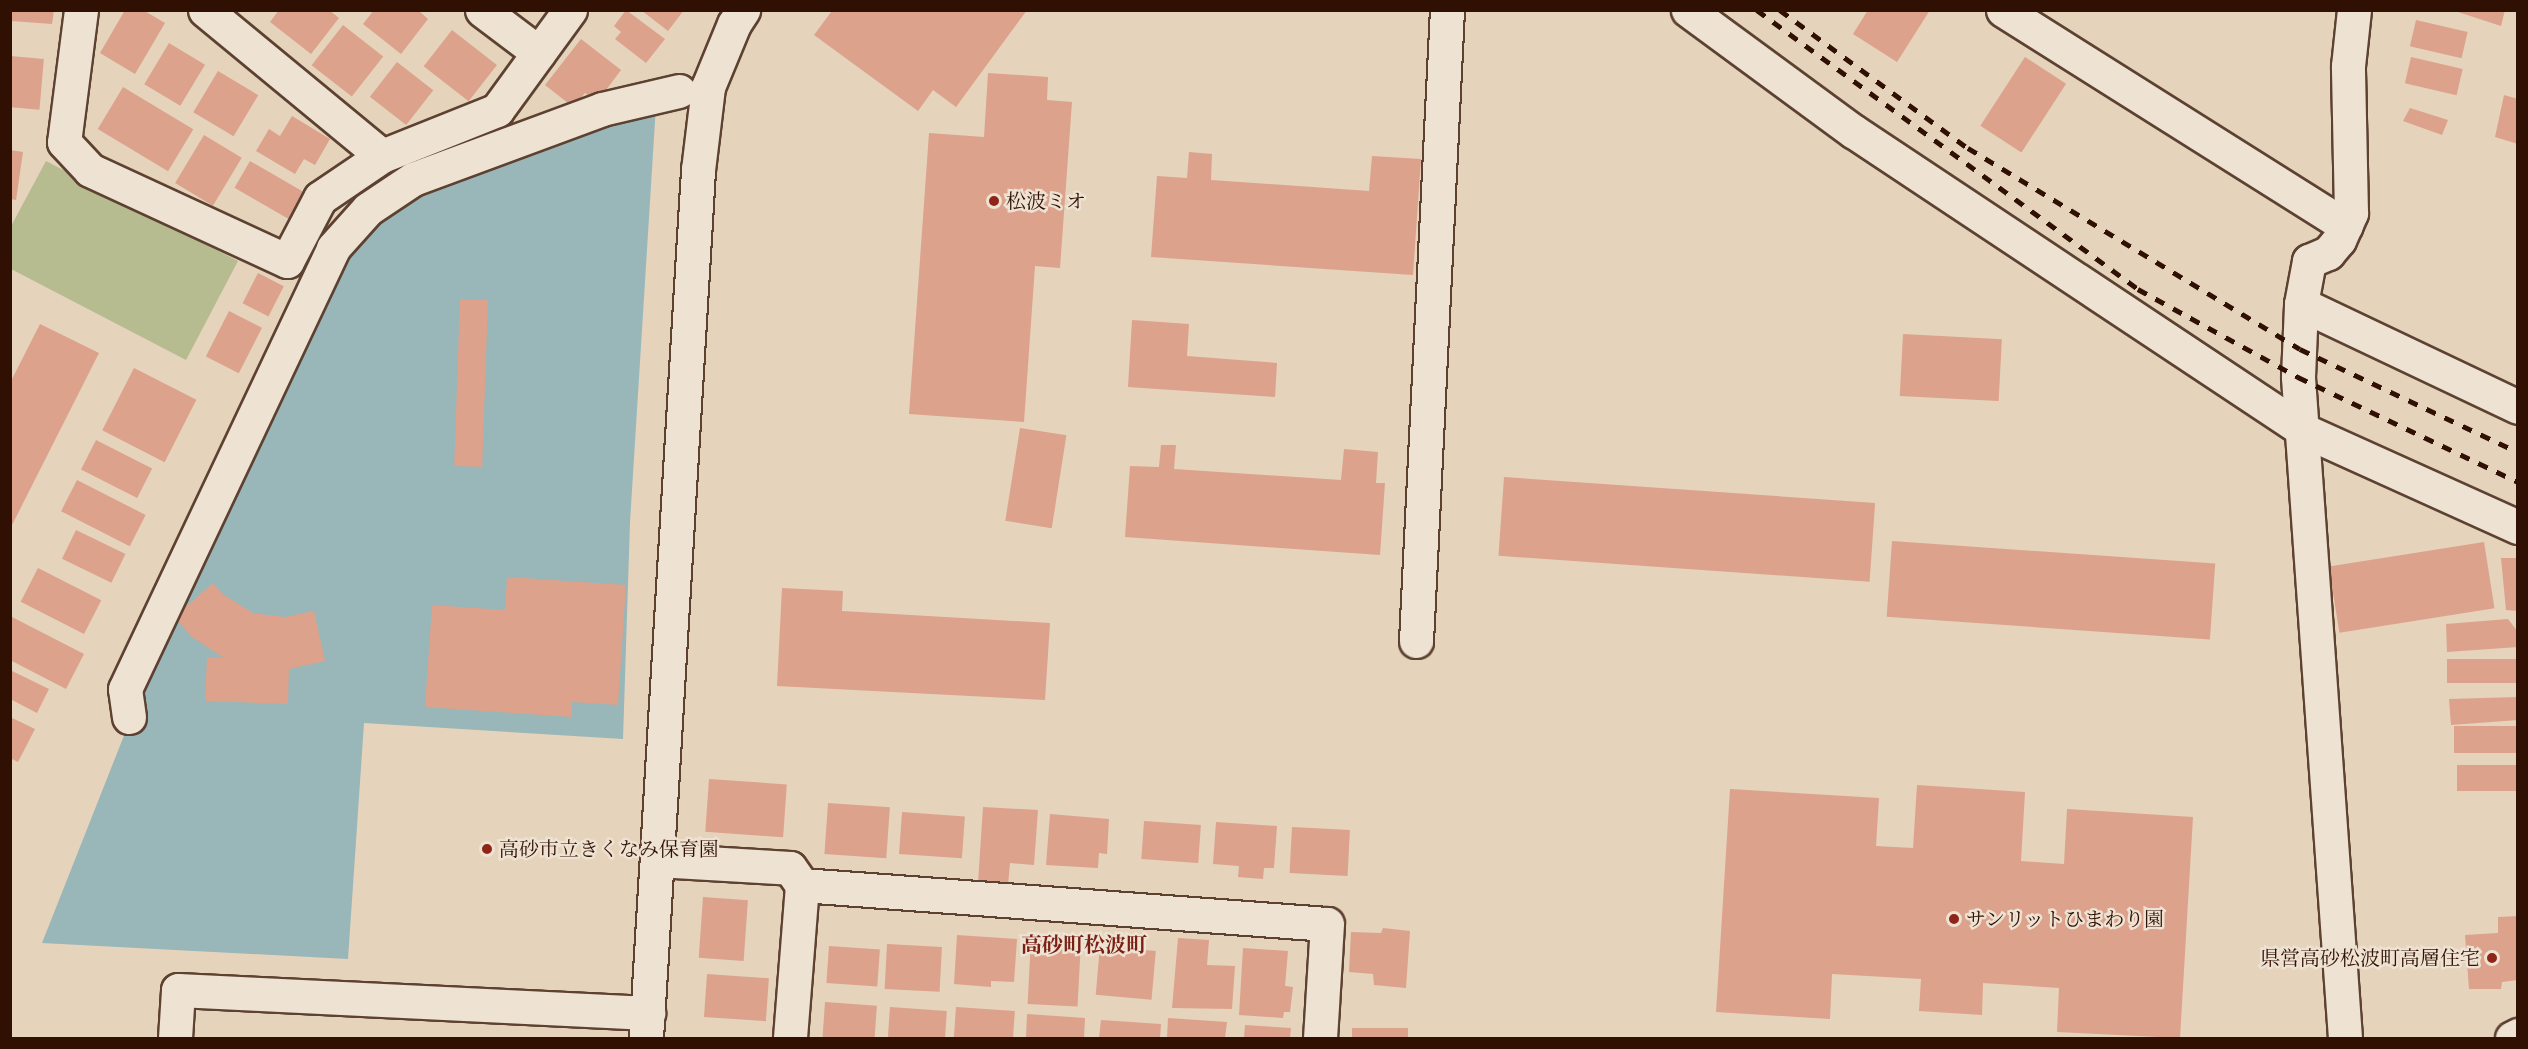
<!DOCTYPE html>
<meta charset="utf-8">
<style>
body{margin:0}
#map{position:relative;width:2528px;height:1049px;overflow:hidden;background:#e5d3bb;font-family:"EB Garamond","Noto Serif JP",serif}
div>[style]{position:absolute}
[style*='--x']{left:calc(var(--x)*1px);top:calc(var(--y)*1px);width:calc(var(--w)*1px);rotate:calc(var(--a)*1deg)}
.green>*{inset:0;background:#b6bc8f}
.water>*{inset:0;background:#99b6b9}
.building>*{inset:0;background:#dca28c;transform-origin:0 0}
.roads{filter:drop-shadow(2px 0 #5d4131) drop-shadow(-2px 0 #5d4131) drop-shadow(0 2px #5d4131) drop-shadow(0 -2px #5d4131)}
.minor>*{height:33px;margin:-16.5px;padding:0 16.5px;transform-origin:16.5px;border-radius:16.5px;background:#eee2d3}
.rail>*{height:4.5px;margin-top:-2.25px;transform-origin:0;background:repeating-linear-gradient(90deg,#301003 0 10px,transparent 0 20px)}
.dots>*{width:16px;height:16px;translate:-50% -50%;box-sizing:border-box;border:3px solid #eee2d3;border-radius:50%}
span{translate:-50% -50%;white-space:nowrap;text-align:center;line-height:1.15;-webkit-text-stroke:5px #eee2d3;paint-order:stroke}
.poi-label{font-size:20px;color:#301003}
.left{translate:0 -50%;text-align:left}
.right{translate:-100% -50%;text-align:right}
.neighbourhood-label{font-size:21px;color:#7a1f14;font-weight:700}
.frame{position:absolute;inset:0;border:12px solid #301003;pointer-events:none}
</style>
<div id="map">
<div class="green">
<i style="clip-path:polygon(46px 161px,238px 261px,186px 360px,11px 269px,10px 228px)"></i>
</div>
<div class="water">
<i style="clip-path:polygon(656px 105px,630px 522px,623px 739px,364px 723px,348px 959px,42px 943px,142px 690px,201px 559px,256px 455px,250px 444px,346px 244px,412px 192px)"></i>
</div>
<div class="building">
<i style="clip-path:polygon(12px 10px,54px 10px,52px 24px,11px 21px)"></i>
<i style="clip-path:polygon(125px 10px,143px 10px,165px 23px,135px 74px,100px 53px)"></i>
<i style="clip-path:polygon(279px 10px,329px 10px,339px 18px,311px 54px,270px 22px)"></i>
<i style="clip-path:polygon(374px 10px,418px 10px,428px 19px,401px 54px,363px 24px)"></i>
<i style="clip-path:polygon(626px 10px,665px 39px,646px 63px,615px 39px,621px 32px,614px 26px)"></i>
<i style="clip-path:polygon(641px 10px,684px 10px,668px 31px)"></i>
<i style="clip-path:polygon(828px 10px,1027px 10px,956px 107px,933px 90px,918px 111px,814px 35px,831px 12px)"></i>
<i style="clip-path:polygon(1868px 10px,1930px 10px,1897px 62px,1853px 34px)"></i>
<i style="clip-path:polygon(2452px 10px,2505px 10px,2501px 26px)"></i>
<i style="left:2416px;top:20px;width:53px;height:27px;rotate:13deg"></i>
<i style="left:343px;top:25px;width:51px;height:51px;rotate:38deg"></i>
<i style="left:452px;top:30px;width:57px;height:46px;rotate:38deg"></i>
<i style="clip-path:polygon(581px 39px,621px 70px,597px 102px,585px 93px,573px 107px,545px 85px)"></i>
<i style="left:169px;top:43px;width:42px;height:48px;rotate:31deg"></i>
<i style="left:10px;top:56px;width:34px;height:51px;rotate:5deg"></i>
<i style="left:2025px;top:57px;width:49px;height:82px;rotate:33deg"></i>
<i style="left:2411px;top:57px;width:53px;height:27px;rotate:13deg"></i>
<i style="left:397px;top:62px;width:46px;height:44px;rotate:38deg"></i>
<i style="left:218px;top:71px;width:47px;height:48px;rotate:31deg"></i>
<i style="clip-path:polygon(988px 73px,1048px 77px,1047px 100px,1072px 102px,1060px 268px,1035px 266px,1024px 422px,909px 414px,929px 133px,984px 137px)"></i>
<i style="left:123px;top:87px;width:82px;height:49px;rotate:31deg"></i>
<i style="clip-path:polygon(2504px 95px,2518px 99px,2518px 144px,2495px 137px)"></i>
<i style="clip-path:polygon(2410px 108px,2448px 120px,2442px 135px,2403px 121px)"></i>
<i style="clip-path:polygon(292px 116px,330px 139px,315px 165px,304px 159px,295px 174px,256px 151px,269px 129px,280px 136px)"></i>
<i style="left:204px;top:135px;width:44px;height:56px;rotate:31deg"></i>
<i style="clip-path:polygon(10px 150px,23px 152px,16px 200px,10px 199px)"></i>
<i style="clip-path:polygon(1189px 152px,1212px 154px,1211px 180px,1369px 191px,1372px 156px,1421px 159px,1413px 275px,1151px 257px,1157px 176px,1187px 178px)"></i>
<i style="left:250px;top:161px;width:64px;height:31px;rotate:30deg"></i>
<i style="left:258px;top:273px;width:29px;height:34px;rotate:27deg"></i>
<i style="left:460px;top:299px;width:28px;height:167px;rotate:2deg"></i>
<i style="left:229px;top:311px;width:37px;height:51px;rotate:27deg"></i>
<i style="clip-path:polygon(1132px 320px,1189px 324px,1187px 356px,1277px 363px,1275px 397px,1128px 387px)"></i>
<i style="clip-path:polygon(40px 324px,99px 353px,10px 529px,10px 383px)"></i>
<i style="left:1903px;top:334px;width:99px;height:62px;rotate:3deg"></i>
<i style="left:134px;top:368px;width:70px;height:70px;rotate:27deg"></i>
<i style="left:1020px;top:428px;width:47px;height:94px;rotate:9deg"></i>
<i style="left:96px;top:440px;width:63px;height:33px;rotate:27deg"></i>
<i style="clip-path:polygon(1161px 445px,1176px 445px,1174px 469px,1341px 480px,1344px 449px,1378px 452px,1376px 483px,1385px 483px,1380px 555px,1125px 537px,1130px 466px,1159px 467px)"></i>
<i style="left:1504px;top:477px;width:372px;height:79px;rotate:4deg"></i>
<i style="left:77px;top:480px;width:77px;height:35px;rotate:27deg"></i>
<i style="left:76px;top:530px;width:55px;height:32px;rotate:26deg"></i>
<i style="left:1892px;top:541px;width:324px;height:76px;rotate:4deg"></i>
<i style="left:2484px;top:542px;width:67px;height:157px;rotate:81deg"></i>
<i style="clip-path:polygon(2501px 558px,2518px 558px,2518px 611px,2506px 610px)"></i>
<i style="left:38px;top:568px;width:71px;height:38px;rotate:27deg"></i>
<i style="clip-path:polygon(507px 577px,626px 585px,618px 705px,572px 702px,572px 717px,425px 707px,432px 605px,505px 610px)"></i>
<i style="clip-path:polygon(213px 583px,224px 595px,253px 613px,285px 617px,314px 611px,325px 661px,289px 669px,288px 704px,205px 701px,207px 658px,224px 658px,192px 637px,174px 617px)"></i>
<i style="clip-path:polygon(782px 588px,843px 591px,842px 611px,1050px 623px,1045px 700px,777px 686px)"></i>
<i style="clip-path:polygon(12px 617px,84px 654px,66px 689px,10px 660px)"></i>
<i style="clip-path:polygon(2508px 619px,2518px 632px,2518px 647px,2447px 652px,2446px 624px)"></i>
<i style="left:2518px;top:659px;width:24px;height:71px;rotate:90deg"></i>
<i style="clip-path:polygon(10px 670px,49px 689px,37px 713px,10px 699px)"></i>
<i style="clip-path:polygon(2518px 697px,2518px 720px,2451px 725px,2449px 699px)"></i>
<i style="clip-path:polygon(10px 717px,35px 729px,18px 762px,10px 758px)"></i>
<i style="left:2518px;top:726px;width:27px;height:64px;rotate:90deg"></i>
<i style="left:2518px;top:765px;width:26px;height:61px;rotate:90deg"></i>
<i style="left:709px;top:779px;width:78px;height:53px;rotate:4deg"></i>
<i style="clip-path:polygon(1917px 785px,2025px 792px,2021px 861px,2064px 864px,2067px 809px,2193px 817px,2180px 1038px,2057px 1032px,2059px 988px,1983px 983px,1982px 1015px,1919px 1011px,1921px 979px,1832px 974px,1830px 1019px,1716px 1012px,1730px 789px,1879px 798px,1876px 846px,1913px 848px)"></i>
<i style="left:828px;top:803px;width:62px;height:51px;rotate:4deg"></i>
<i style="clip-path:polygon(983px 807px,1038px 810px,1034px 865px,1010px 863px,1008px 885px,978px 883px)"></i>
<i style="left:902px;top:812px;width:63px;height:42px;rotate:4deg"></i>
<i style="clip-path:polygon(1050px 814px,1109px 819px,1107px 854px,1099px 853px,1098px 868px,1046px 865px)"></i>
<i style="left:1144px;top:821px;width:57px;height:38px;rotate:4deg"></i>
<i style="clip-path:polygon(1216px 822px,1277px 826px,1274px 868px,1264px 868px,1263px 879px,1238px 877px,1239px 866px,1213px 864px)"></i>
<i style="left:1292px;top:827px;width:58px;height:46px;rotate:3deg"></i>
<i style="left:703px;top:897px;width:45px;height:61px;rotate:4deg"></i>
<i style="clip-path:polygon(2518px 916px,2518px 980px,2502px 982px,2501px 989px,2469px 989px,2465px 935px,2498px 933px,2498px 917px)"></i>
<i style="clip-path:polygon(1383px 928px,1410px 931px,1406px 988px,1374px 985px,1373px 974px,1349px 972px,1351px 932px,1381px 933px)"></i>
<i style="clip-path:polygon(957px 935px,1017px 939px,1014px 982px,991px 981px,991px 987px,954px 984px)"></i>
<i style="clip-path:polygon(1178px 938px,1209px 940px,1207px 965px,1235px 966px,1232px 1009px,1172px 1008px)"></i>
<i style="left:1031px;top:939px;width:50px;height:65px;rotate:3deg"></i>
<i style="left:887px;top:944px;width:55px;height:45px;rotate:3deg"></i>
<i style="left:829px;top:946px;width:51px;height:37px;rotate:4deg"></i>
<i style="left:1100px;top:946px;width:56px;height:49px;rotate:5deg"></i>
<i style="clip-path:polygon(1243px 948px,1288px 951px,1285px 986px,1293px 987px,1290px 1012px,1284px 1012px,1283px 1018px,1239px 1015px)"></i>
<i style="left:707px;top:974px;width:62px;height:43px;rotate:4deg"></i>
<i style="left:825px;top:1002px;width:52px;height:36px;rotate:4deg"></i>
<i style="left:890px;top:1007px;width:57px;height:31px;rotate:4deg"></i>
<i style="left:956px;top:1007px;width:59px;height:31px;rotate:4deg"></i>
<i style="clip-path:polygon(1027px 1014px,1085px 1018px,1084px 1038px,1026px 1038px)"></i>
<i style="clip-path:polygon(1168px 1018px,1227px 1022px,1225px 1038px,1167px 1038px)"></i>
<i style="clip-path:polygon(1101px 1020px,1161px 1024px,1160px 1038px,1099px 1038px)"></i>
<i style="clip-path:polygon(1245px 1025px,1291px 1028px,1290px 1038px,1244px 1038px)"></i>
<i style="left:1352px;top:1028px;width:56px;height:10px"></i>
</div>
<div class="roads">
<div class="minor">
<i style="--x:81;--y:10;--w:133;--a:97.3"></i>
<i style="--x:64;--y:142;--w:38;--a:47"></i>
<i style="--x:90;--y:170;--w:217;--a:24.8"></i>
<i style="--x:287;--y:261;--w:71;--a:-62.4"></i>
<i style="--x:320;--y:198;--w:75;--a:-34.1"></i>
<i style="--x:382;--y:156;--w:124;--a:-21.8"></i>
<i style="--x:497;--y:110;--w:124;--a:-53.9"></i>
<i style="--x:205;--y:10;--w:229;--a:39.5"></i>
<i style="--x:482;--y:10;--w:71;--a:37"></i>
<i style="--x:1688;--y:10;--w:205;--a:36.3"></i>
<i style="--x:1853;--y:131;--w:540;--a:33.6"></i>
<i style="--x:2303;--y:430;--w:236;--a:24.3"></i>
<i style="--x:2003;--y:10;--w:405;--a:32.2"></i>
<i style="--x:2301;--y:304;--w:240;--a:25.4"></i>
<i style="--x:1416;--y:641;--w:632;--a:-87.19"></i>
<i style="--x:129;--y:717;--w:28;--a:-98"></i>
<i style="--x:125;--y:689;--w:488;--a:-64.7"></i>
<i style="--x:333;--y:248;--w:52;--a:-48.1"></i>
<i style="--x:368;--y:209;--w:54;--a:-33.7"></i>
<i style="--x:413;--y:179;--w:202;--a:-20.3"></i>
<i style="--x:602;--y:109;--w:79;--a:-13.2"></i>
<i style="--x:657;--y:860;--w:133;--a:3.4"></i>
<i style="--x:790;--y:868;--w:21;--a:55"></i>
<i style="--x:802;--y:885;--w:153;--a:94.5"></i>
<i style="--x:802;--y:885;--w:526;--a:4.25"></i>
<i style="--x:1327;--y:924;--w:114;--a:93.5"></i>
<i style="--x:175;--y:1038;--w:48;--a:-86.4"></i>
<i style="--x:178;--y:990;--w:471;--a:2.8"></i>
<i style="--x:646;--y:1038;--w:870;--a:-86.57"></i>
<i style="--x:698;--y:170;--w:84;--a:-83.1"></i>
<i style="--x:708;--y:87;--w:68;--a:-67.6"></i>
<i style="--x:734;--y:24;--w:17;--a:-57"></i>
<i style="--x:2345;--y:1038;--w:663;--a:-94.07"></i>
<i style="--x:2298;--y:377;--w:73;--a:-87.6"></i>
<i style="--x:2301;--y:304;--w:44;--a:-79.5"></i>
<i style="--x:2309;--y:261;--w:21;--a:-23"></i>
<i style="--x:2328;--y:253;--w:17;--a:-50"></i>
<i style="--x:2339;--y:240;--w:30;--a:-66"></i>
<i style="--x:2351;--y:213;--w:147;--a:-91.2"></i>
<i style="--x:2348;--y:66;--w:56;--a:-83.9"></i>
<i style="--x:2512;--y:1038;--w:7;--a:-27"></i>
</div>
</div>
<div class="rail">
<i style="--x:1757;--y:10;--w:472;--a:36.2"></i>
<i style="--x:2138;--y:289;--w:183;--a:28.8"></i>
<i style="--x:2298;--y:377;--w:244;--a:25.5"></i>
<i style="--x:1780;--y:10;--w:233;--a:36.3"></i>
<i style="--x:1968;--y:148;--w:388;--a:31.2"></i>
<i style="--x:2300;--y:349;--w:241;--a:25.3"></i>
</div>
<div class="dots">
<i style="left:994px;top:201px;background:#8f2418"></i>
<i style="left:487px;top:849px;background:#8f2418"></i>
<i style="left:1954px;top:919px;background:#8f2418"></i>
<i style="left:2492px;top:958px;background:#8f2418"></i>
</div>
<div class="poi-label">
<span class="left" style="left:1006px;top:201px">松波ミオ</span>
<span class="left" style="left:499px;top:849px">高砂市立きくなみ保育園</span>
<span class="left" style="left:1966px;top:919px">サンリットひまわり園</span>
<span class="right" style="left:2480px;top:958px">県営高砂松波町高層住宅</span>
</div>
<div class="neighbourhood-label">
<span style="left:1084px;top:945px">高砂町松波町</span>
</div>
<div class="frame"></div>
</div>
